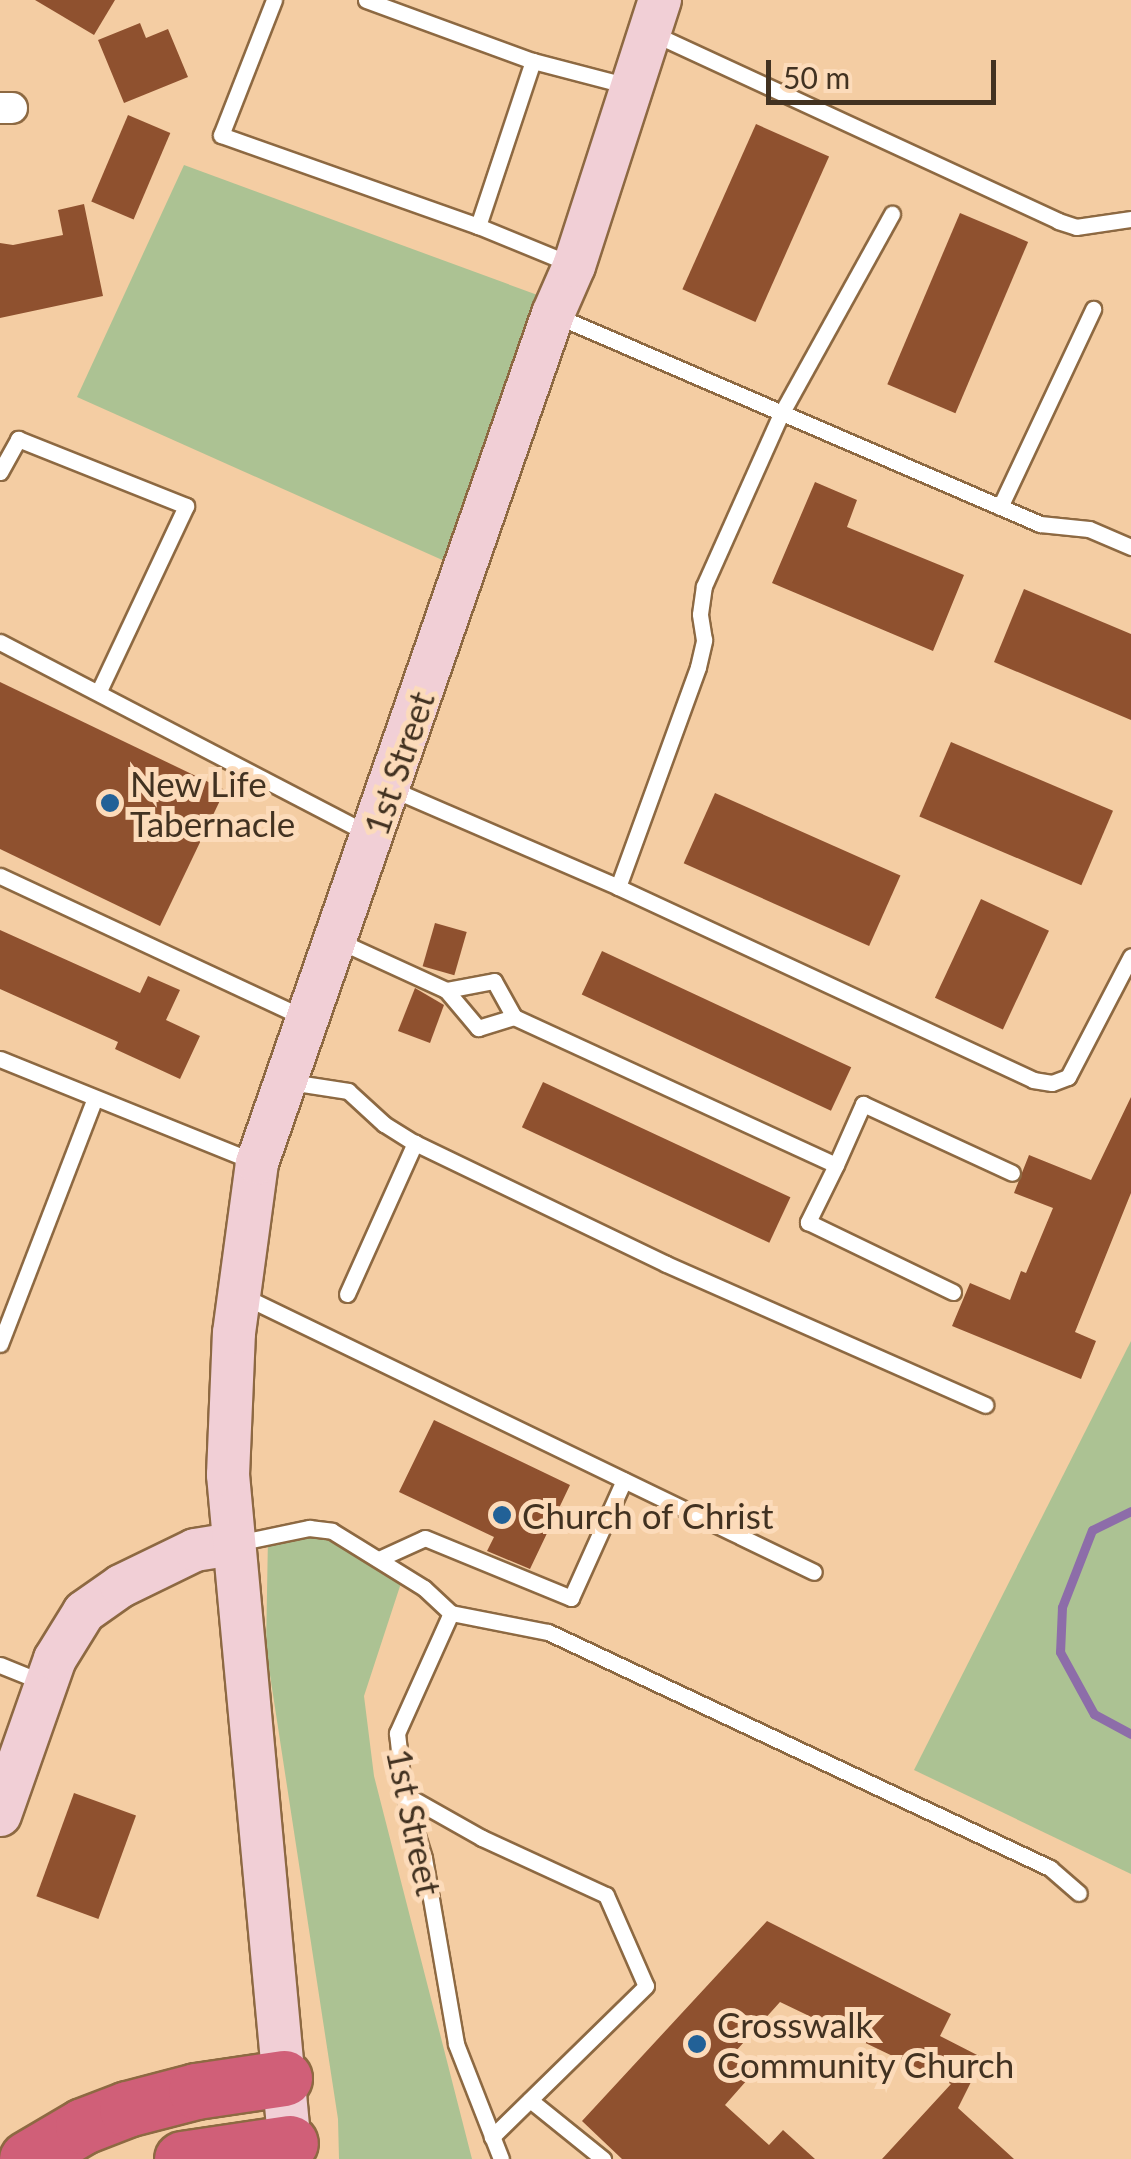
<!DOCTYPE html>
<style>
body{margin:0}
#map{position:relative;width:1131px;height:2159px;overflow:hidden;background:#f4cda3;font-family:Lato,sans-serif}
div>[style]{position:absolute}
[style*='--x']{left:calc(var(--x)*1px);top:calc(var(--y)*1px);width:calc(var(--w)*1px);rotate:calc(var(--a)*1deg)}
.green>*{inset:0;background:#acc293}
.stream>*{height:9px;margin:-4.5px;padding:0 4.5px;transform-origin:4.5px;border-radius:4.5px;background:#8d6da9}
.building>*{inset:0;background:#8f512f;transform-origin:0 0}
.roads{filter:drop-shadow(2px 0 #8d6942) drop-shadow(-2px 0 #8d6942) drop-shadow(0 2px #8d6942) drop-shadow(0 -2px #8d6942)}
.lane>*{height:15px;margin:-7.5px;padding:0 7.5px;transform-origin:7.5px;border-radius:7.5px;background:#fff}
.street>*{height:30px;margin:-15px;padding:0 15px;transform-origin:15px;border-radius:15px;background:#fff}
.secondary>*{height:42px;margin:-21px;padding:0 21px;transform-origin:21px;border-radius:21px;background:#f1cfd6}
.highway>*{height:55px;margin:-27.5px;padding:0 27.5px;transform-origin:27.5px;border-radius:27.5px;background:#d05f78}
.dots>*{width:28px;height:28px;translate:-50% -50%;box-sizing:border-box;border:5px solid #fcdbba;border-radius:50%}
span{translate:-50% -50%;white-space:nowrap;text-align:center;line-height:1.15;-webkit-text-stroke:10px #fcdbba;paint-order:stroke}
.street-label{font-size:35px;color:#423221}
.poi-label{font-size:35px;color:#423221}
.left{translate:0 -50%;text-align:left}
.scale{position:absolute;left:766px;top:60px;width:230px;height:45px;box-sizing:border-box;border:5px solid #423221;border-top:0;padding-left:12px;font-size:30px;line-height:35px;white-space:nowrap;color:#423221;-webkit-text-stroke:8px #fcdbba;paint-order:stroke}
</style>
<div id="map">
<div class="green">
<i style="clip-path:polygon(184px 165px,543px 297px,449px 563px,77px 397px)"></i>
<i style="clip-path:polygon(1131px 1341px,1131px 1874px,914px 1770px)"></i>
<i style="clip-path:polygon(332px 1531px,403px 1577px,364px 1696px,374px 1776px,472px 2159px,339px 2159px,338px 2119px,266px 1649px,268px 1536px)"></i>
</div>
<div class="stream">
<i style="--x:1131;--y:1511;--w:43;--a:154"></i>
<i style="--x:1092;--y:1530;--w:83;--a:111.3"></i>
<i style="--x:1062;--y:1607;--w:45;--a:92.5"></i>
<i style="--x:1060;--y:1652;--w:71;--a:61.3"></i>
<i style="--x:1094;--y:1714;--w:42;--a:28.4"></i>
</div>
<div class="building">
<i style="clip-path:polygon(35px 0,115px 0,94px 35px)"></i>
<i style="clip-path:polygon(140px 23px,146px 38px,168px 29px,188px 77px,124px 103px,98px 40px)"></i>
<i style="left:128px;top:115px;width:46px;height:94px;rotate:23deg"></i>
<i style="left:756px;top:124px;width:80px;height:181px;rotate:24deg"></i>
<i style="clip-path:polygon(84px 204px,103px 296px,0 318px,0 243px,13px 245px,63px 235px,58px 210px)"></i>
<i style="left:960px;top:213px;width:74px;height:186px;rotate:23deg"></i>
<i style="clip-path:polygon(815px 482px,857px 500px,847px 527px,964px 575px,933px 651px,772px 583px)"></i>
<i style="clip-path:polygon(1024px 589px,1131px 634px,1131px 720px,994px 662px)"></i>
<i style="clip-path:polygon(0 682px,225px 790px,160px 926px,0 849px)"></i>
<i style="left:951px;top:742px;width:176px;height:81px;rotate:23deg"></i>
<i style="left:715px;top:793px;width:203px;height:77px;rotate:24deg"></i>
<i style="left:981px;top:899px;width:75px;height:109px;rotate:25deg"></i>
<i style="left:435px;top:923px;width:33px;height:45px;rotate:16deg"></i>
<i style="clip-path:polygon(0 930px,140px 993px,148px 976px,180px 990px,166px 1020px,200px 1036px,180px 1079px,115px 1049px,118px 1042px,0 989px)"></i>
<i style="left:602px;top:951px;width:275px;height:48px;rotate:25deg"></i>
<i style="clip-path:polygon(415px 988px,444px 1005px,430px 1043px,398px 1031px)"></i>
<i style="left:543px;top:1082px;width:273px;height:50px;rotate:25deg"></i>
<i style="clip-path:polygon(1131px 1097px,1131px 1193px,1075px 1332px,1096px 1341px,1081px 1379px,952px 1326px,970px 1283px,1010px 1300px,1021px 1271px,1026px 1273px,1053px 1208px,1014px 1193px,1029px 1155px,1091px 1180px)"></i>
<i style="clip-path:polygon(434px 1420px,570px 1485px,530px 1569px,487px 1551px,494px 1537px,399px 1492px)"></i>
<i style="left:74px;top:1793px;width:66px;height:110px;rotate:20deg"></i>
<i style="clip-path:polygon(767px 1921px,951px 2014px,940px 2036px,983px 2058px,958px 2108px,1014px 2159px,882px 2159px,951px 2084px,780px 2002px,735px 2052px,755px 2071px,725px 2105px,769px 2145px,783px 2130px,815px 2159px,622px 2159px,582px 2121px)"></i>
</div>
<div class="roads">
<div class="lane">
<i style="--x:274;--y:0;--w:145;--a:111.4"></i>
<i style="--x:221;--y:135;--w:273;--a:19.5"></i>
<i style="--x:478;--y:226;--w:103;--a:22.3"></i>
<i style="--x:366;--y:0;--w:178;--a:20.1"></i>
<i style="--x:533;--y:61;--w:98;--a:14.7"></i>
<i style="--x:652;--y:33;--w:447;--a:24.8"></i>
<i style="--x:1058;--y:221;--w:19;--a:18"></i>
<i style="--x:1076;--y:227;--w:56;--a:-8.3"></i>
<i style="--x:478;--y:226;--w:174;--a:-71.6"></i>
<i style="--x:557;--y:316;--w:526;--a:23.3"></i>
<i style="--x:1040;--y:524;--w:49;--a:5.8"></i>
<i style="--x:1089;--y:529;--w:46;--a:23.2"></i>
<i style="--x:0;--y:472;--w:38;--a:-61"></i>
<i style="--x:18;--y:439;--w:181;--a:21.7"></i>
<i style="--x:186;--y:506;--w:204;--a:115.2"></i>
<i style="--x:1000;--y:507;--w:219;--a:-64.8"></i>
<i style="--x:0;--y:642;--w:416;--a:27.5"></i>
<i style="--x:392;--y:789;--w:246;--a:23.4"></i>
<i style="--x:618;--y:887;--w:458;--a:24.9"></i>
<i style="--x:1033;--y:1080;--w:19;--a:9"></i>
<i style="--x:1052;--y:1083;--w:17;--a:-21"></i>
<i style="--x:1068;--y:1077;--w:136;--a:-62.5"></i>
<i style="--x:0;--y:876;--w:336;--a:25"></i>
<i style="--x:618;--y:887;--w:234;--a:-70"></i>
<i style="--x:698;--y:667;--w:28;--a:-77"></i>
<i style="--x:704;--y:640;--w:26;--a:-99"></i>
<i style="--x:700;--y:614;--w:28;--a:-82"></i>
<i style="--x:704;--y:586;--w:188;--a:-65.9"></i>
<i style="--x:781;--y:414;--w:229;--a:-61"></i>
<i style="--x:339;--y:941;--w:118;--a:24.6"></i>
<i style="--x:446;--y:990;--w:50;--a:49.9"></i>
<i style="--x:478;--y:1028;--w:38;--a:-17"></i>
<i style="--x:514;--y:1017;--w:41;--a:-119.1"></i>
<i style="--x:494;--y:981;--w:49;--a:169.4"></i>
<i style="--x:514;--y:1017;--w:354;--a:24.7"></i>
<i style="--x:836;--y:1165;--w:64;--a:116.2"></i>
<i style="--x:808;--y:1222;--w:161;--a:25.8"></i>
<i style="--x:0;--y:1059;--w:273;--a:22"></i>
<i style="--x:290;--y:1082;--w:59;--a:8.8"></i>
<i style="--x:348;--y:1091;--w:49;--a:42.5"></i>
<i style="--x:384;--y:1124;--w:36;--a:32"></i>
<i style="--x:415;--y:1143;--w:279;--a:25.7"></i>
<i style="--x:666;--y:1264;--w:349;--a:23.8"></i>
<i style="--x:836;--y:1165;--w:67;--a:-66.1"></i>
<i style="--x:863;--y:1104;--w:164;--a:24.8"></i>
<i style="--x:347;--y:1294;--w:166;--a:-65.8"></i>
<i style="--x:241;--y:1295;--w:636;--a:25.8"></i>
<i style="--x:0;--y:1344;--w:261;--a:-68.9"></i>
<i style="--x:237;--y:1543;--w:74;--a:-11.8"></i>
<i style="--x:309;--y:1528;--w:23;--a:7"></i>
<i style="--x:332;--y:1531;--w:108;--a:31.8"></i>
<i style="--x:424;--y:1588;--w:37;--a:43"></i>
<i style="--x:451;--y:1613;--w:132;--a:114.2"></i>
<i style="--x:397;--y:1733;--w:61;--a:83.5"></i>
<i style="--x:404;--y:1794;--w:67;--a:72.6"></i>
<i style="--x:424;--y:1858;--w:189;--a:80.2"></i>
<i style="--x:456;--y:2044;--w:123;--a:68.6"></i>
<i style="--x:381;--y:1558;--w:48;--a:-24.4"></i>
<i style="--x:425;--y:1538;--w:158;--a:22.3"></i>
<i style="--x:571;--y:1598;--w:129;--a:-65.8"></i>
<i style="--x:451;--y:1613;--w:99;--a:11.1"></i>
<i style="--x:548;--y:1632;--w:555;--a:25.18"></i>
<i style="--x:1050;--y:1868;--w:38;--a:41"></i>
<i style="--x:0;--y:1665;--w:45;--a:22"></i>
<i style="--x:404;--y:1794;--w:90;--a:29.4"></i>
<i style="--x:482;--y:1838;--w:136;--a:24.7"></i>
<i style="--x:606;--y:1895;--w:99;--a:66.3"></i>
<i style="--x:646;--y:1986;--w:216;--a:135.6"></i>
<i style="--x:530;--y:2100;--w:94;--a:38.9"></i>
</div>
<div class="street">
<i style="--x:0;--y:108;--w:12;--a:0"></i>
</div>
<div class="secondary">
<i style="--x:0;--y:1815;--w:165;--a:-70.6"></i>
<i style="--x:55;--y:1659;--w:55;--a:-58.3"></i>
<i style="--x:84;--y:1612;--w:45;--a:-35.1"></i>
<i style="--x:121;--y:1586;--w:82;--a:-25.9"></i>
<i style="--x:195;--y:1550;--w:38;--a:-9"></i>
<i style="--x:291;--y:2159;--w:687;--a:-95.26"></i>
<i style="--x:228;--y:1475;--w:142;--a:-87.6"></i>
<i style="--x:234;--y:1333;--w:172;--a:-82.3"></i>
<i style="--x:257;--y:1163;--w:899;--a:-70.78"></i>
<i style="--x:553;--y:314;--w:52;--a:-66.4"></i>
<i style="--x:574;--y:266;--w:280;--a:-72.1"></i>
</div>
<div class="highway">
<i style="--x:27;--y:2159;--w:65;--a:-30.5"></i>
<i style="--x:83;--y:2126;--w:47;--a:-21.1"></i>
<i style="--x:127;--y:2109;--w:71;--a:-14.6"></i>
<i style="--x:196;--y:2091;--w:89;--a:-8.4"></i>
<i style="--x:182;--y:2159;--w:109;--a:-8.4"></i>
</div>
</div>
<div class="dots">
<i style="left:110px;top:803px;background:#226197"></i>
<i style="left:502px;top:1515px;background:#226197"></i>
<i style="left:697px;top:2044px;background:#226197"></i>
</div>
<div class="street-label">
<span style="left:398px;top:763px;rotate:-71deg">1st Street</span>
<span style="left:415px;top:1822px;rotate:78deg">1st Street</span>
</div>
<div class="poi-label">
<span class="left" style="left:130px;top:803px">New Life<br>Tabernacle</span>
<span class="left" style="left:522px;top:1515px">Church of Christ</span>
<span class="left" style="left:717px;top:2044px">Crosswalk<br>Community Church</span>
</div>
<div class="scale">50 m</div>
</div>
